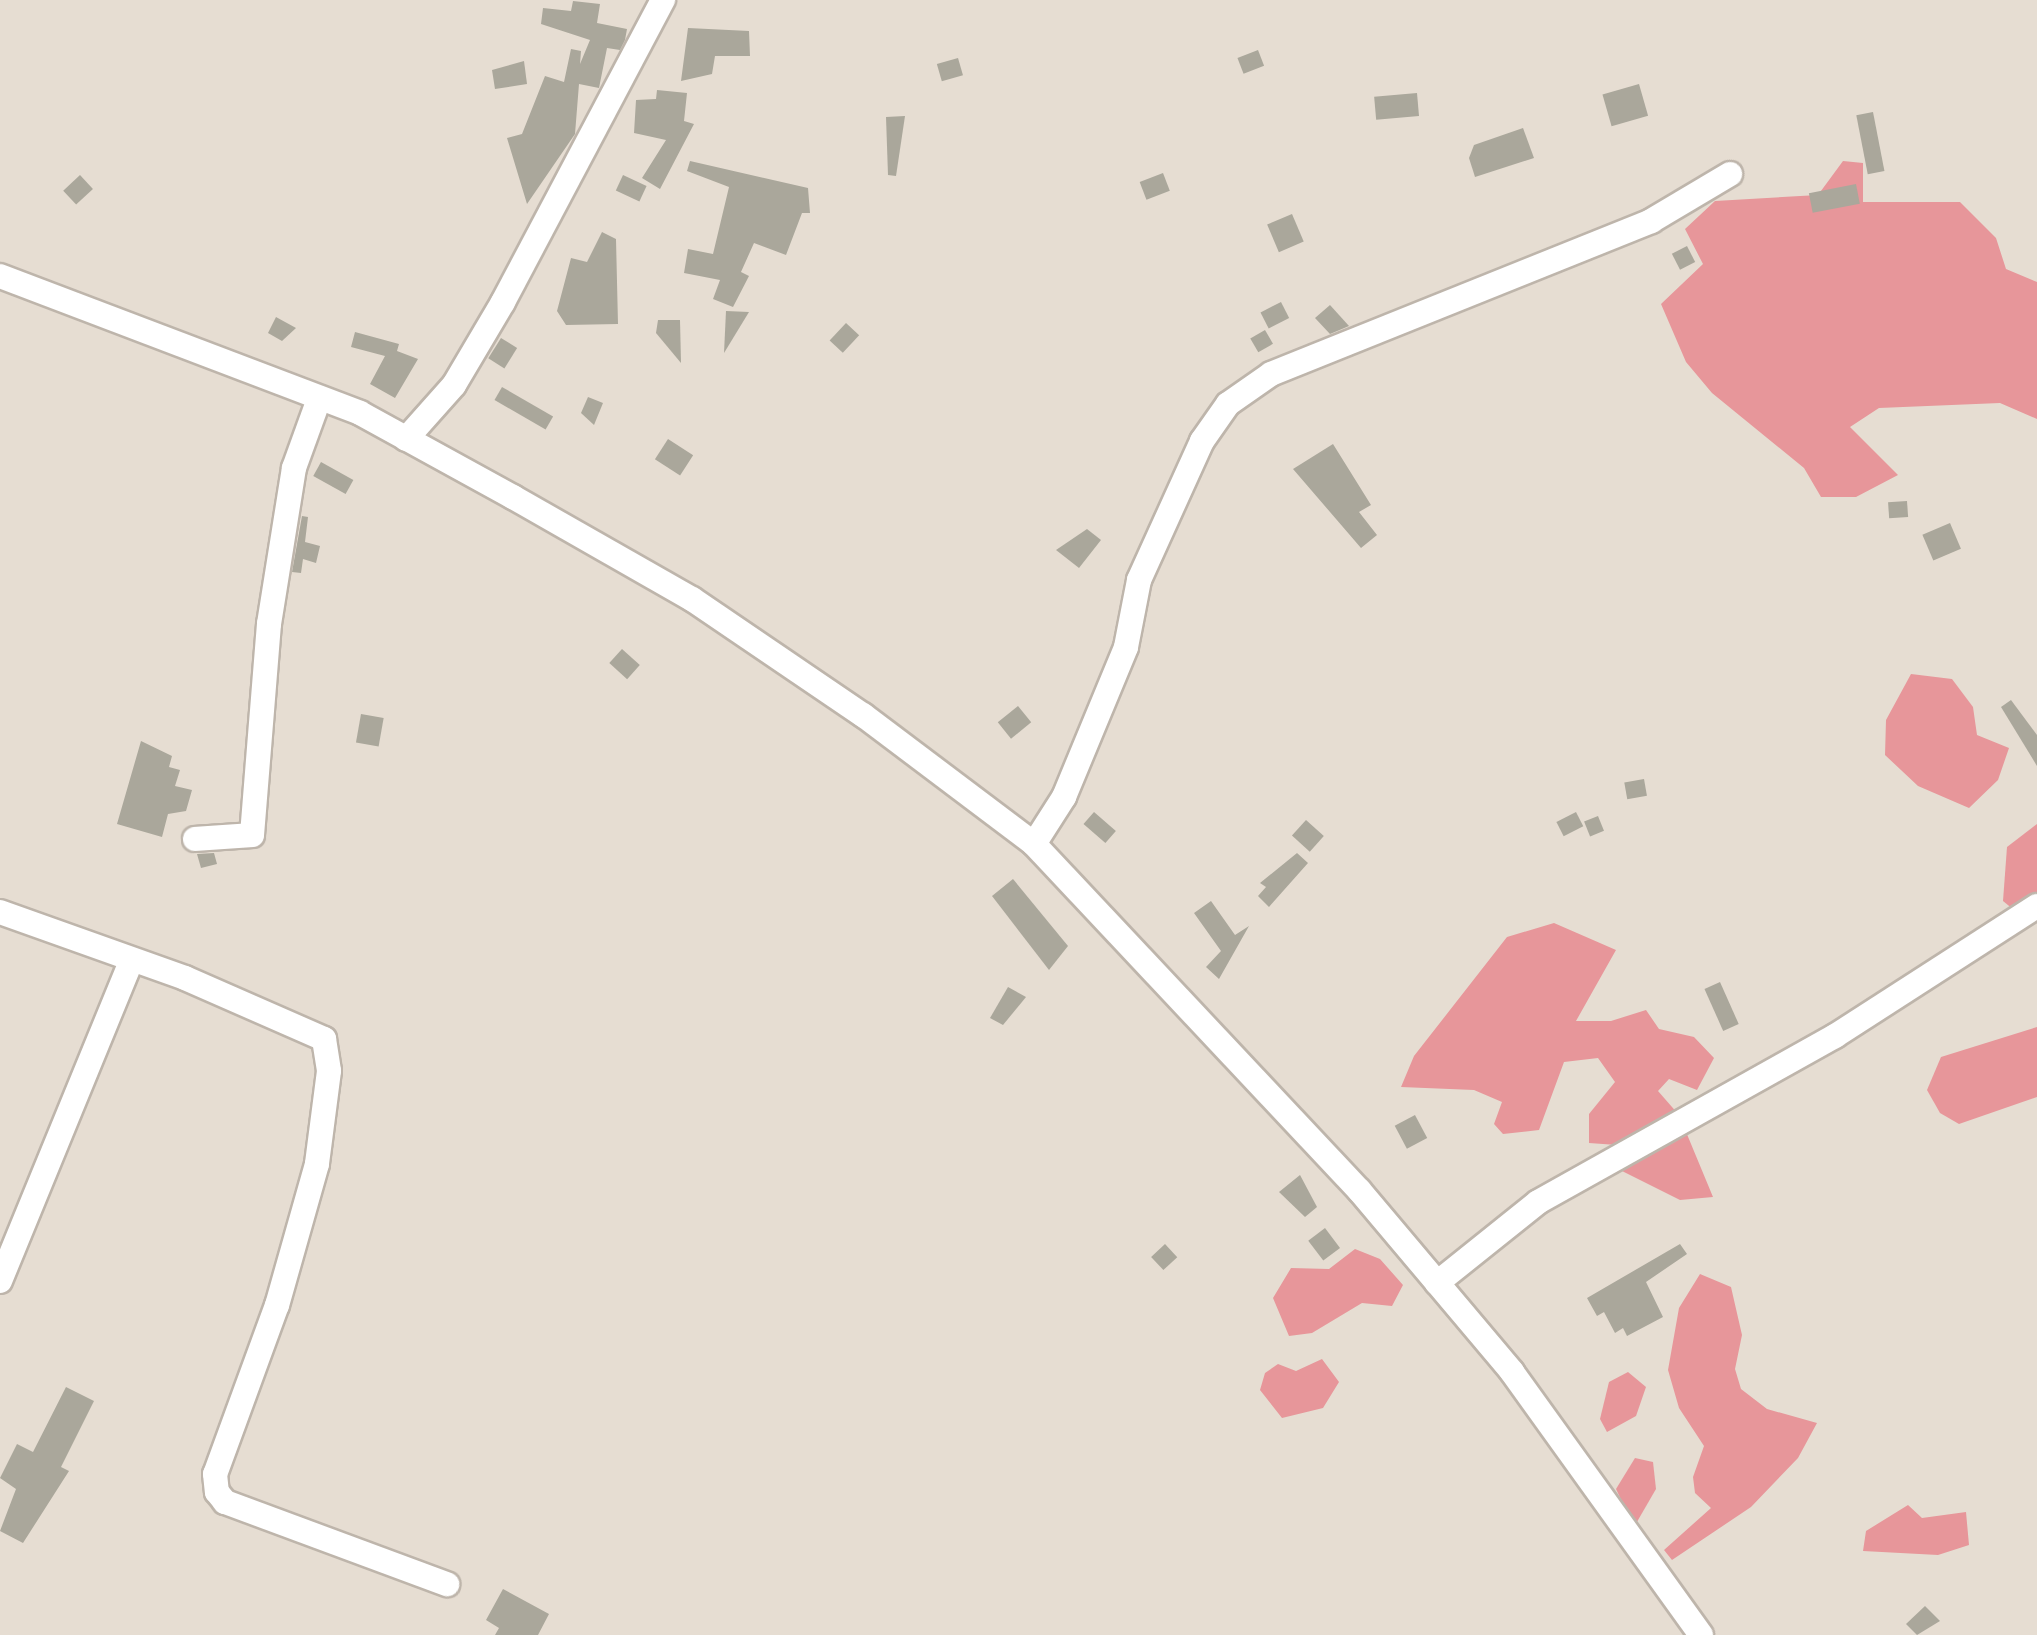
<!DOCTYPE html>
<style>
body{margin:0}
#map{position:relative;width:2037px;height:1635px;overflow:hidden;background:#e6ddd2;font-family:"Work Sans",sans-serif}
div>[style]{position:absolute}
[style*='--x']{left:calc(var(--x)*1px);top:calc(var(--y)*1px);width:calc(var(--w)*1px);rotate:calc(var(--a)*1deg)}
.green>*{inset:0;background:#e7969a}
.building>*{inset:0;background:#aaa79b;transform-origin:0 0}
.roads{filter:drop-shadow(2px 0 #beb5ab) drop-shadow(-2px 0 #beb5ab) drop-shadow(0 2px #beb5ab) drop-shadow(0 -2px #beb5ab)}
.minor>*{height:24px;margin:-12px;padding:0 12px;transform-origin:12px;border-radius:12px;background:#fff}
span{translate:-50% -50%;white-space:nowrap;text-align:center;line-height:1.15;-webkit-text-stroke:7px #f4eadf;paint-order:stroke}
</style>
<div id="map">
<div class="green">
<i style="clip-path:polygon(1843px 161px,1863px 163px,1863px 202px,1960px 202px,1996px 238px,2006px 269px,2037px 282px,2037px 419px,2000px 403px,1879px 408px,1850px 427px,1898px 475px,1856px 497px,1821px 497px,1804px 468px,1712px 393px,1686px 362px,1661px 304px,1703px 264px,1685px 229px,1715px 201px,1818px 195px)"></i>
<i style="clip-path:polygon(1911px 674px,1952px 679px,1973px 707px,1977px 735px,2009px 748px,1998px 780px,1969px 808px,1918px 786px,1885px 755px,1886px 720px)"></i>
<i style="clip-path:polygon(2037px 824px,2037px 896px,2014px 910px,2003px 901px,2007px 847px)"></i>
<i style="clip-path:polygon(1554px 923px,1616px 950px,1576px 1021px,1611px 1021px,1646px 1010px,1659px 1029px,1694px 1037px,1714px 1058px,1697px 1090px,1669px 1079px,1658px 1091px,1679px 1115px,1713px 1197px,1680px 1200px,1622px 1171px,1631px 1146px,1589px 1143px,1589px 1114px,1615px 1082px,1598px 1058px,1564px 1062px,1539px 1130px,1503px 1134px,1494px 1124px,1502px 1102px,1474px 1090px,1401px 1087px,1414px 1056px,1507px 937px)"></i>
<i style="clip-path:polygon(2037px 1027px,2037px 1097px,1959px 1124px,1940px 1113px,1927px 1090px,1941px 1057px)"></i>
<i style="clip-path:polygon(1355px 1249px,1380px 1259px,1403px 1285px,1392px 1306px,1362px 1303px,1312px 1333px,1289px 1336px,1273px 1298px,1291px 1268px,1329px 1269px)"></i>
<i style="clip-path:polygon(1700px 1274px,1731px 1287px,1742px 1335px,1735px 1369px,1741px 1389px,1767px 1409px,1817px 1423px,1798px 1458px,1751px 1507px,1672px 1560px,1664px 1550px,1711px 1508px,1695px 1493px,1693px 1477px,1704px 1446px,1679px 1408px,1668px 1370px,1679px 1308px)"></i>
<i style="clip-path:polygon(1322px 1359px,1339px 1382px,1323px 1408px,1282px 1418px,1260px 1390px,1265px 1373px,1278px 1364px,1296px 1371px)"></i>
<i style="clip-path:polygon(1628px 1372px,1646px 1387px,1636px 1416px,1607px 1432px,1600px 1419px,1609px 1382px)"></i>
<i style="clip-path:polygon(1635px 1458px,1653px 1462px,1656px 1489px,1634px 1527px,1616px 1489px)"></i>
<i style="clip-path:polygon(1908px 1505px,1922px 1518px,1966px 1512px,1969px 1545px,1938px 1555px,1863px 1551px,1866px 1531px)"></i>
</div>
<div class="building">
<i style="clip-path:polygon(573px 1px,600px 4px,597px 23px,627px 29px,625px 40px,620px 50px,607px 48px,599px 88px,579px 84px,575px 134px,527px 204px,507px 138px,522px 134px,545px 76px,564px 82px,571px 49px,581px 51px,580px 64px,590px 40px,541px 24px,543px 8px,571px 11px)"></i>
<i style="clip-path:polygon(688px 28px,749px 31px,750px 56px,715px 56px,712px 74px,681px 81px)"></i>
<i style="left:1258px;top:50px;width:17px;height:22px;rotate:69deg"></i>
<i style="left:958px;top:58px;width:18px;height:22px;rotate:74deg"></i>
<i style="clip-path:polygon(524px 61px,527px 84px,495px 89px,492px 70px)"></i>
<i style="left:1639px;top:84px;width:33px;height:38px;rotate:74deg"></i>
<i style="clip-path:polygon(657px 90px,687px 93px,684px 121px,694px 124px,660px 189px,642px 178px,666px 140px,634px 133px,636px 100px,656px 99px)"></i>
<i style="left:1417px;top:93px;width:23px;height:43px;rotate:85deg"></i>
<i style="left:1873px;top:112px;width:60px;height:17px;rotate:79deg"></i>
<i style="clip-path:polygon(905px 116px,896px 176px,888px 175px,886px 117px)"></i>
<i style="clip-path:polygon(1523px 128px,1534px 158px,1475px 177px,1469px 158px,1474px 145px)"></i>
<i style="clip-path:polygon(690px 161px,808px 188px,810px 213px,802px 213px,786px 255px,754px 243px,741px 272px,749px 276px,733px 307px,713px 299px,720px 280px,684px 273px,688px 249px,713px 254px,729px 187px,687px 171px)"></i>
<i style="left:1163px;top:173px;width:19px;height:25px;rotate:69deg"></i>
<i style="left:80px;top:175px;width:19px;height:23px;rotate:47deg"></i>
<i style="left:623px;top:175px;width:26px;height:17px;rotate:25deg"></i>
<i style="left:1856px;top:184px;width:20px;height:48px;rotate:79deg"></i>
<i style="left:1292px;top:214px;width:30px;height:27px;rotate:67deg"></i>
<i style="clip-path:polygon(602px 232px,616px 239px,618px 324px,566px 325px,557px 311px,571px 258px,587px 262px)"></i>
<i style="left:1687px;top:246px;width:18px;height:17px;rotate:63deg"></i>
<i style="left:1281px;top:302px;width:18px;height:23px;rotate:63deg"></i>
<i style="clip-path:polygon(1330px 305px,1349px 326px,1330px 334px,1315px 318px)"></i>
<i style="clip-path:polygon(726px 311px,749px 312px,724px 353px)"></i>
<i style="clip-path:polygon(276px 317px,296px 328px,282px 341px,268px 333px)"></i>
<i style="clip-path:polygon(658px 320px,680px 320px,681px 363px,656px 333px)"></i>
<i style="left:846px;top:323px;width:18px;height:24px;rotate:43deg"></i>
<i style="left:1265px;top:330px;width:16px;height:17px;rotate:60deg"></i>
<i style="clip-path:polygon(355px 332px,399px 344px,397px 351px,418px 359px,395px 398px,370px 384px,385px 356px,351px 347px)"></i>
<i style="left:501px;top:338px;width:19px;height:24px;rotate:32deg"></i>
<i style="left:502px;top:387px;width:59px;height:15px;rotate:30deg"></i>
<i style="clip-path:polygon(588px 397px,603px 403px,594px 425px,581px 413px)"></i>
<i style="left:668px;top:439px;width:30px;height:24px;rotate:33deg"></i>
<i style="clip-path:polygon(1333px 444px,1371px 505px,1359px 512px,1377px 535px,1361px 548px,1293px 469px)"></i>
<i style="left:321px;top:462px;width:37px;height:16px;rotate:29deg"></i>
<i style="left:1907px;top:501px;width:16px;height:19px;rotate:86deg"></i>
<i style="clip-path:polygon(302px 516px,308px 517px,305px 542px,320px 546px,316px 563px,303px 559px,301px 573px,292px 572px)"></i>
<i style="left:1950px;top:523px;width:28px;height:30px;rotate:67deg"></i>
<i style="clip-path:polygon(1087px 529px,1101px 540px,1079px 568px,1056px 550px)"></i>
<i style="left:622px;top:649px;width:24px;height:19px;rotate:42deg"></i>
<i style="clip-path:polygon(2011px 700px,2037px 735px,2037px 766px,2001px 707px)"></i>
<i style="left:1018px;top:706px;width:21px;height:26px;rotate:51deg"></i>
<i style="left:361px;top:714px;width:23px;height:29px;rotate:10deg"></i>
<i style="clip-path:polygon(141px 741px,172px 756px,169px 767px,180px 770px,175px 786px,192px 790px,186px 811px,168px 814px,162px 837px,117px 824px)"></i>
<i style="left:1644px;top:779px;width:17px;height:20px;rotate:80deg"></i>
<i style="left:1094px;top:812px;width:29px;height:16px;rotate:41deg"></i>
<i style="left:1576px;top:812px;width:16px;height:22px;rotate:63deg"></i>
<i style="left:1598px;top:816px;width:16px;height:15px;rotate:68deg"></i>
<i style="left:1306px;top:820px;width:24px;height:21px;rotate:42deg"></i>
<i style="clip-path:polygon(214px 853px,217px 864px,201px 868px,197px 854px)"></i>
<i style="clip-path:polygon(1297px 853px,1308px 863px,1269px 907px,1258px 896px,1266px 887px,1260px 883px)"></i>
<i style="clip-path:polygon(1013px 879px,1068px 946px,1049px 970px,992px 896px)"></i>
<i style="clip-path:polygon(1211px 901px,1235px 935px,1249px 926px,1219px 979px,1206px 967px,1221px 951px,1194px 913px)"></i>
<i style="left:1720px;top:982px;width:46px;height:17px;rotate:66deg"></i>
<i style="clip-path:polygon(1008px 987px,1026px 997px,1003px 1025px,990px 1018px)"></i>
<i style="left:1415px;top:1115px;width:26px;height:23px;rotate:62deg"></i>
<i style="clip-path:polygon(1300px 1175px,1317px 1207px,1305px 1217px,1279px 1192px)"></i>
<i style="left:1325px;top:1228px;width:25px;height:21px;rotate:53deg"></i>
<i style="left:1165px;top:1244px;width:18px;height:19px;rotate:47deg"></i>
<i style="clip-path:polygon(1680px 1244px,1687px 1254px,1646px 1282px,1663px 1317px,1627px 1336px,1623px 1328px,1615px 1333px,1604px 1312px,1597px 1316px,1587px 1298px)"></i>
<i style="clip-path:polygon(66px 1387px,94px 1401px,61px 1467px,69px 1471px,23px 1543px,0 1531px,16px 1489px,0 1478px,17px 1444px,33px 1452px)"></i>
<i style="clip-path:polygon(503px 1589px,549px 1614px,538px 1635px,495px 1635px,499px 1628px,486px 1620px)"></i>
<i style="clip-path:polygon(1925px 1606px,1940px 1621px,1917px 1635px,1906px 1624px)"></i>
</div>
<div class="roads">
<div class="minor">
<i style="--x:0;--y:276;--w:385;--a:20.8"></i>
<i style="--x:360;--y:413;--w:175;--a:28.8"></i>
<i style="--x:513;--y:497;--w:206;--a:29.7"></i>
<i style="--x:692;--y:599;--w:207;--a:34.2"></i>
<i style="--x:863;--y:715;--w:214;--a:37"></i>
<i style="--x:1034;--y:844;--w:475;--a:46.8"></i>
<i style="--x:1359;--y:1190;--w:238;--a:49.9"></i>
<i style="--x:1512;--y:1372;--w:324;--a:54.3"></i>
<i style="--x:406;--y:439;--w:72;--a:-48.4"></i>
<i style="--x:454;--y:385;--w:96;--a:-59.4"></i>
<i style="--x:503;--y:302;--w:342;--a:-62.1"></i>
<i style="--x:195;--y:839;--w:57;--a:-4"></i>
<i style="--x:252;--y:835;--w:212;--a:-85.4"></i>
<i style="--x:269;--y:624;--w:158;--a:-80.9"></i>
<i style="--x:294;--y:468;--w:73;--a:-70.1"></i>
<i style="--x:1034;--y:844;--w:56;--a:-57.4"></i>
<i style="--x:1064;--y:797;--w:162;--a:-67.5"></i>
<i style="--x:1126;--y:647;--w:68;--a:-79"></i>
<i style="--x:1139;--y:580;--w:153;--a:-65.6"></i>
<i style="--x:1202;--y:441;--w:45;--a:-54.9"></i>
<i style="--x:1228;--y:404;--w:52;--a:-34.9"></i>
<i style="--x:1271;--y:374;--w:410;--a:-21.9"></i>
<i style="--x:1651;--y:221;--w:92;--a:-30.7"></i>
<i style="--x:0;--y:912;--w:196;--a:19.6"></i>
<i style="--x:185;--y:978;--w:152;--a:23.7"></i>
<i style="--x:324;--y:1039;--w:32;--a:81"></i>
<i style="--x:329;--y:1071;--w:94;--a:97.4"></i>
<i style="--x:317;--y:1164;--w:147;--a:105.8"></i>
<i style="--x:277;--y:1305;--w:180;--a:110.1"></i>
<i style="--x:215;--y:1474;--w:18;--a:84"></i>
<i style="--x:217;--y:1492;--w:13;--a:51"></i>
<i style="--x:225;--y:1502;--w:237;--a:20.3"></i>
<i style="--x:0;--y:1281;--w:345;--a:-67.7"></i>
<i style="--x:1437;--y:1283;--w:129;--a:-38.7"></i>
<i style="--x:1538;--y:1202;--w:340;--a:-29.2"></i>
<i style="--x:1835;--y:1036;--w:240;--a:-32.8"></i>
</div>
</div>
</div>
